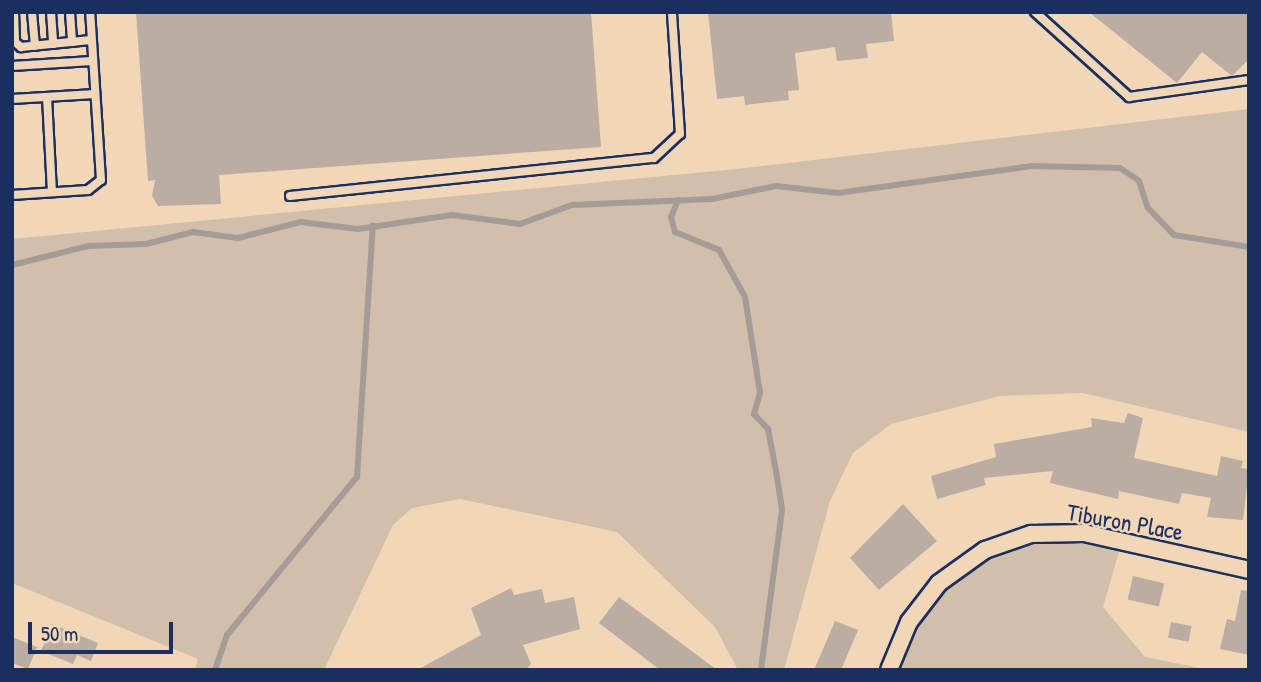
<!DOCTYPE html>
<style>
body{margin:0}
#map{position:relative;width:1261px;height:682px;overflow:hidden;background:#f1d7b8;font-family:"Patrick Hand",sans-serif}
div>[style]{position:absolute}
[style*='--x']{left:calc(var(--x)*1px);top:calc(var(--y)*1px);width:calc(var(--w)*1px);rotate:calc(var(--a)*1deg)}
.green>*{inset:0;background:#d1bfab}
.stream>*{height:6px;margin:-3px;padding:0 3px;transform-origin:3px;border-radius:3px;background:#a59c98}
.building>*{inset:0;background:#bcada2;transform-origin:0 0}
.roads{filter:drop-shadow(2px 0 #1b2f5e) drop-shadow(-2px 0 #1b2f5e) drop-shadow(0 2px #1b2f5e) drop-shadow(0 -2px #1b2f5e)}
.lane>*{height:8px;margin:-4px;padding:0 4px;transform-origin:4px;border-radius:4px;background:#f1d7b8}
.street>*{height:16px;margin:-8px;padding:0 8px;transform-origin:8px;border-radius:8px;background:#f1d7b8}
span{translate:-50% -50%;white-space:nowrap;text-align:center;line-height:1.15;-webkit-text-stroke:5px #f1d7b8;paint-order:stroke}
.street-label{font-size:24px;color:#1b2f5e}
.frame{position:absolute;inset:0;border:14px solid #1b2f5e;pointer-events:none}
.scale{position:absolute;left:28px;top:622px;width:145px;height:32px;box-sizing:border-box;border:4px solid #1b2f5e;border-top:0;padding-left:9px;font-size:21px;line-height:24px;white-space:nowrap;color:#1b2f5e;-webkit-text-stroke:5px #f1d7b8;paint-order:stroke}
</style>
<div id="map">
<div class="green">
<i style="clip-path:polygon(1249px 109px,1249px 432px,1083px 393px,1000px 396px,891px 424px,853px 453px,830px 501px,784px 670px,738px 670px,715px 627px,617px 532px,460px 499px,412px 508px,393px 525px,324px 670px,195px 670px,198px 659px,12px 583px,12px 239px,736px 169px)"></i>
<i style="clip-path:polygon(1057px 534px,1121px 545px,1103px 607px,1145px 657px,1210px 670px,891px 670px,911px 622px,964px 563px)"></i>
</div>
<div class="stream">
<i style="--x:678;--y:200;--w:18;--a:112"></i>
<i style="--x:671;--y:217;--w:16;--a:75"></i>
<i style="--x:675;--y:232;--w:48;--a:22.2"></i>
<i style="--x:719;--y:250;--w:54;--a:61"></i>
<i style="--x:745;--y:297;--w:97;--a:81.1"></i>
<i style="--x:760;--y:393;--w:22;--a:106"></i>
<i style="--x:754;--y:414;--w:21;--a:47"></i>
<i style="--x:768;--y:429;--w:43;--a:79.2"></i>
<i style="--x:776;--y:471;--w:39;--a:81"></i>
<i style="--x:782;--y:510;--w:161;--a:97.5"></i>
<i style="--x:12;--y:265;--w:78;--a:-14"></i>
<i style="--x:88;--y:246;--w:58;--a:-2"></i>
<i style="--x:146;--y:244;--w:49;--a:-14.3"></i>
<i style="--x:193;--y:232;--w:45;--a:7.6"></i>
<i style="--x:238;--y:238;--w:65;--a:-14.3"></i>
<i style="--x:301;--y:222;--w:57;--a:7"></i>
<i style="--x:358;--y:229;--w:95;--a:-8.5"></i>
<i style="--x:452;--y:215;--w:69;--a:7.5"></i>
<i style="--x:520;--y:224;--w:55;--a:-20.1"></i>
<i style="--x:572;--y:205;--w:140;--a:-2.5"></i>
<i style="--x:712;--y:199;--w:65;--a:-11.5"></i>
<i style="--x:776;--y:186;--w:62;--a:6.4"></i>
<i style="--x:838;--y:193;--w:196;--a:-7.9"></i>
<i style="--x:1032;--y:166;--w:88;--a:1.3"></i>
<i style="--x:1120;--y:168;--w:23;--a:34"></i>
<i style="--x:1139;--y:181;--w:28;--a:72"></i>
<i style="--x:1148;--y:208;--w:37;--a:46"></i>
<i style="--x:1174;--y:235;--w:76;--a:9.1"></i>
<i style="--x:215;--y:670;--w:37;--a:-71"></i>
<i style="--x:227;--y:635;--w:205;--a:-50.6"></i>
<i style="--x:357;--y:477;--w:252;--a:-86.4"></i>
</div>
<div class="building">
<i style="clip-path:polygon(136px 12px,591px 12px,601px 147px,219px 175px,221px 204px,158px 206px,152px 196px,155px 180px,148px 181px)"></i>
<i style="clip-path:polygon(708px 12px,891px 12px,894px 41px,866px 44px,868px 58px,837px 61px,835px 47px,795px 53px,799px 90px,788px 91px,789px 100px,745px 105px,744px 96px,717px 99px)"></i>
<i style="clip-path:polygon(1089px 12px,1249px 12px,1249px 59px,1232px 76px,1202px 52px,1177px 83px)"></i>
<i style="clip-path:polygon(1128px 413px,1143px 418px,1134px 458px,1217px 476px,1221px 456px,1243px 461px,1241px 468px,1249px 469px,1243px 520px,1207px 517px,1211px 498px,1182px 493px,1179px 504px,1119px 491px,1118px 499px,1050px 483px,1053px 471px,984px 478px,986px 485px,937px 499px,931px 476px,996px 457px,994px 444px,1092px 427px,1091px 418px,1124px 423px)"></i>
<i style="clip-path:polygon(903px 504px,937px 541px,879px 590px,850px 558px)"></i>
<i style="left:1133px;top:576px;width:32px;height:24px;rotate:13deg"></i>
<i style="clip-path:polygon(511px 588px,514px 595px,542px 589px,545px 603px,574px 597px,580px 629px,523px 645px,531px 664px,526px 670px,417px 670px,481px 635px,471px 608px)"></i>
<i style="clip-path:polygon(1241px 590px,1249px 591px,1249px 655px,1220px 649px,1227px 619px,1235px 621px)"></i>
<i style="clip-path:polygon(619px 597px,654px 623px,717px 670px,660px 670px,599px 623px)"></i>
<i style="clip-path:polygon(835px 621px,858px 630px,841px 670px,814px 670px)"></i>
<i style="left:1171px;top:622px;width:21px;height:16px;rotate:11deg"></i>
<i style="clip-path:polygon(52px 624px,98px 643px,91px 661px,77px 655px,73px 664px,41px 651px)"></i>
<i style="clip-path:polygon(12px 637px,37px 647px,28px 669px,12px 663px)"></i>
</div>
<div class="roads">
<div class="lane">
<i style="--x:14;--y:12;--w:30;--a:88"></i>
<i style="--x:15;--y:42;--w:8;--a:40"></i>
<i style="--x:21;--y:47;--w:70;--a:-5.7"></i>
<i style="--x:32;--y:12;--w:34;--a:85"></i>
<i style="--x:51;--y:12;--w:32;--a:86"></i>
<i style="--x:70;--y:12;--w:30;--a:86"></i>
<i style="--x:1035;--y:12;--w:127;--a:42.1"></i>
<i style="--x:1129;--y:97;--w:121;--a:-8.1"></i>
<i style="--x:12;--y:66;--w:80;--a:-3.6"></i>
<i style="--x:47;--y:97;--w:95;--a:87"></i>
<i style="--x:12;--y:99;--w:83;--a:-3.4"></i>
<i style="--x:12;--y:195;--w:76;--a:-3.8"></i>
<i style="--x:88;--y:190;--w:16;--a:-38"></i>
<i style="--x:101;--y:180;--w:168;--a:-93.7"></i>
<i style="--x:290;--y:196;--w:366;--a:-6"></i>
<i style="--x:654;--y:158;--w:35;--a:-43"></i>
<i style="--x:680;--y:134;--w:122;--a:-93.8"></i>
</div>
<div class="street">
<i style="--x:889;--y:670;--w:52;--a:-67.4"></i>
<i style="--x:909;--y:622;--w:49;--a:-52.4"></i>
<i style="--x:939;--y:583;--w:57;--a:-35.7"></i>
<i style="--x:985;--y:550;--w:49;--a:-19.2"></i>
<i style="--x:1031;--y:534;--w:53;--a:-1.1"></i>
<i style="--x:1084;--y:533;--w:169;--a:12.6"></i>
</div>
</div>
<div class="street-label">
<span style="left:1125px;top:522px;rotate:10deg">Tiburon Place</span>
</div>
<div class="frame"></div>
<div class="scale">50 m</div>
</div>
